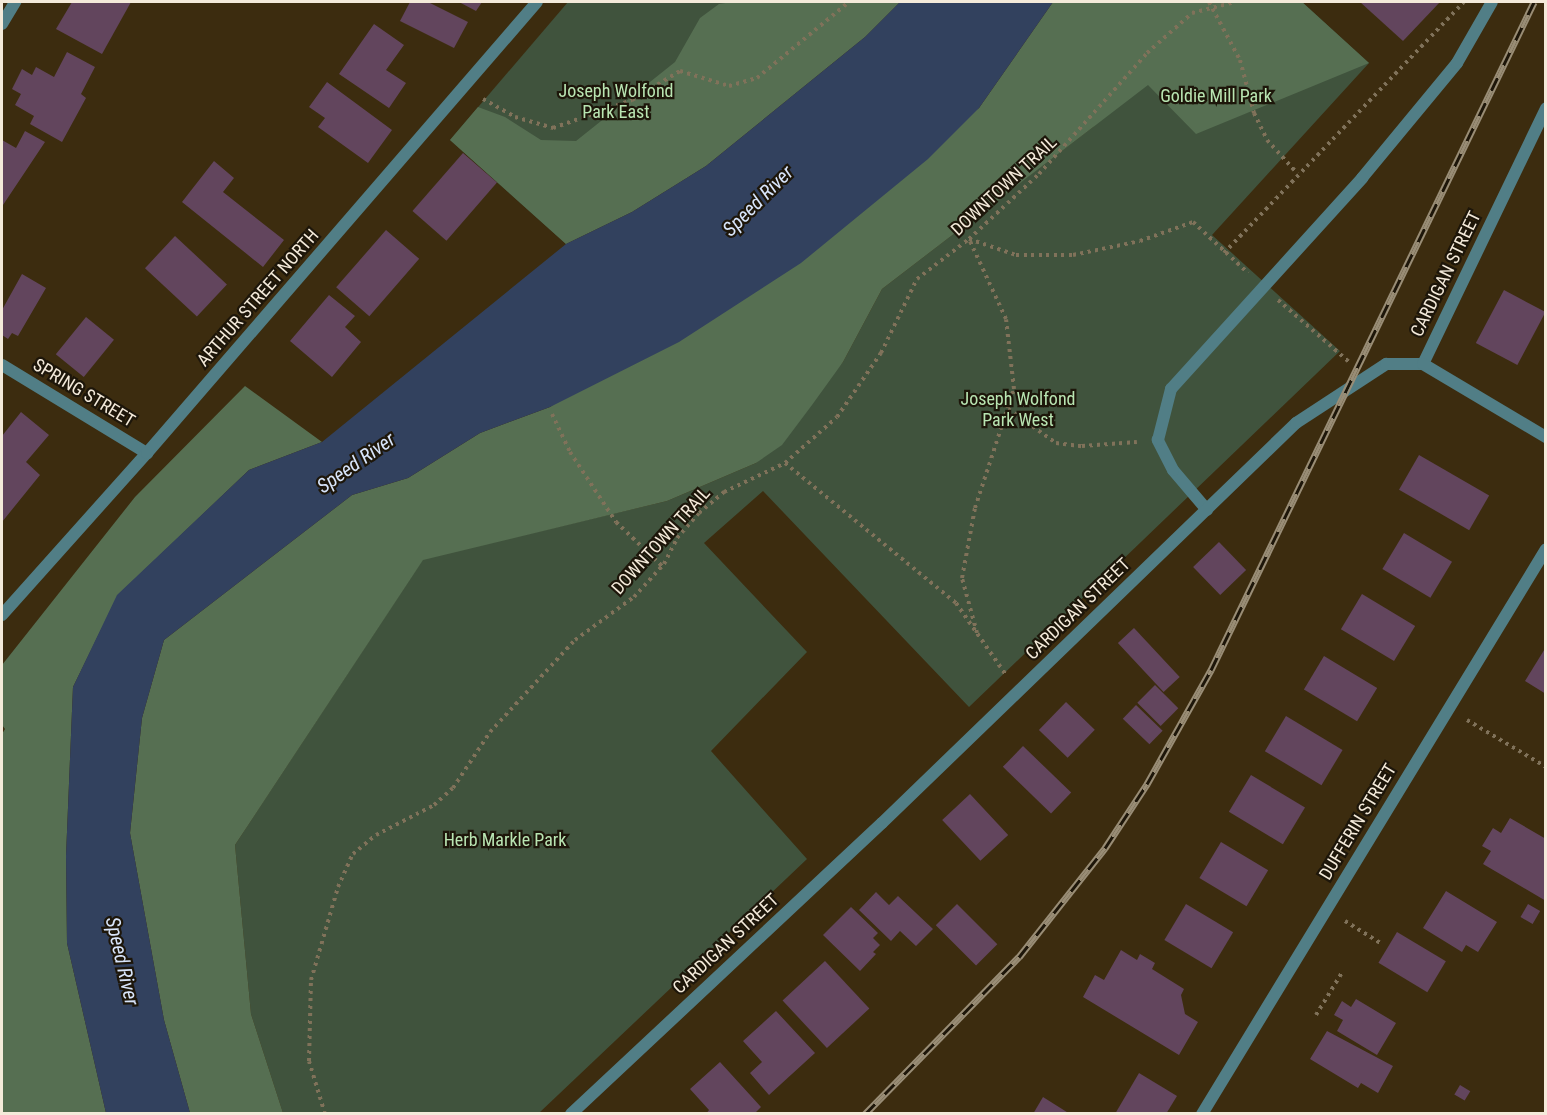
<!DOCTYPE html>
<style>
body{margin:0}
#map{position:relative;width:1547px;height:1115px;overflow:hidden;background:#3c2c0f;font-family:"Roboto Condensed",sans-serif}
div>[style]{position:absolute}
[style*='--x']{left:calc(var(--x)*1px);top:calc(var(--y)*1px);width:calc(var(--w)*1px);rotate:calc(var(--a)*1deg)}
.green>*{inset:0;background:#40533d}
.forest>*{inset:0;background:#566f52}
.water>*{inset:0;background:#32415e}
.building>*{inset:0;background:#62455d;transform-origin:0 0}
.path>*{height:4px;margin-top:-2px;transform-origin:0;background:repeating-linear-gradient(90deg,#80725a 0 3px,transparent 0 7.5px)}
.service>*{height:12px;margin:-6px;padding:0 6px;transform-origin:6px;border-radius:6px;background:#517e86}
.minor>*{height:12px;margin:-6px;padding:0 6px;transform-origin:6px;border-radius:6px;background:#517e86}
.tertiary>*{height:12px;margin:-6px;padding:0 6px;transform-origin:6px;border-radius:6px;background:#517e86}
.rail>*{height:7px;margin-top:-3.5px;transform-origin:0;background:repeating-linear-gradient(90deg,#1d160a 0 14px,#998d76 0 28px);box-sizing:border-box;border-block:2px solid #998d76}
span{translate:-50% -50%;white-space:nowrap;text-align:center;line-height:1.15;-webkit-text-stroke:4.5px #1d160a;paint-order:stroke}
.park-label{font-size:18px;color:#b9e5b2}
.street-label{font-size:18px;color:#f4eada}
.water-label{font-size:20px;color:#d8e5fb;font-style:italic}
.frame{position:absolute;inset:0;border:3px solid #f4eada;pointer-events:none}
</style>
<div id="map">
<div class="green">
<i style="clip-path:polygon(568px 2px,900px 2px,865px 37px,566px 244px,450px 140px)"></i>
<i style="clip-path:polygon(1167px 2px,1302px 2px,1369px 63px,1212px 235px,1340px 351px,969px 707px,763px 491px,704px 543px,807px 652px,711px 751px,807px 859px,539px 1113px,283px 1113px,251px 1014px,235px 845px,423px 559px,667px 501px,756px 463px,843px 362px,882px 289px,1093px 127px)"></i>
</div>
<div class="forest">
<i style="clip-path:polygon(732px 2px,900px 2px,865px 37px,706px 166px,632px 212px,566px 244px,450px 140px,478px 107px,505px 117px,541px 140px,576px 141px,675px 62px,700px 18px,719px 4px)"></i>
<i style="clip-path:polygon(1053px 2px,1302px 2px,1369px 63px,1196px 134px,1148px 85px,882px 289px,843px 362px,812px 405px,782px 445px,756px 463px,667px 501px,423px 560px,235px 845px,251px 1014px,283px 1113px,190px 1113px,164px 1020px,130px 833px,142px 718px,164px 640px,352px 495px,408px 478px,480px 433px,550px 407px,979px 108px)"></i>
<i style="clip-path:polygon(245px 386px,322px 442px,249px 470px,118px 595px,73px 687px,66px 856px,67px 943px,106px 1113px,2px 1113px,2px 734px,5px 729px,2px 725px,2px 665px,135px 497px)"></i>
</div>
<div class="water">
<i style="clip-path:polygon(900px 2px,1053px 2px,979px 108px,928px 159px,801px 263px,679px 342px,550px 407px,480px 433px,408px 478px,352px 495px,164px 640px,142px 718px,130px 833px,164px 1020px,190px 1113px,106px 1113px,67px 943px,66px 856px,73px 687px,117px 595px,249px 470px,322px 442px,566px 244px,632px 212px,706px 166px,865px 37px)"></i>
</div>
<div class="building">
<i style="clip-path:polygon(72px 2px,131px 2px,102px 54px,56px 29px)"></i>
<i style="clip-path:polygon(410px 2px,428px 2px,468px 22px,454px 48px,400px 21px)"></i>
<i style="clip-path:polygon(459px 2px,482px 2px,476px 11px)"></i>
<i style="clip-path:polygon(1360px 2px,1440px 2px,1403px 41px)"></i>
<i style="clip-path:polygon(374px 24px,404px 45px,386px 70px,406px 83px,389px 108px,339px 74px)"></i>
<i style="clip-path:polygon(67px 52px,95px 67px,81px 94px,86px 98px,62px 142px,30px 124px,34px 116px,15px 105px,21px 94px,12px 89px,22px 69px,32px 75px,36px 67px,54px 77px)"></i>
<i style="clip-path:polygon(327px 82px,392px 130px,368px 163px,318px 127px,325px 118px,309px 107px)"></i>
<i style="clip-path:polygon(25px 131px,45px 142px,3px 205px,2px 140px,16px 148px)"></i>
<i style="left:463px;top:153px;width:45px;height:77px;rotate:41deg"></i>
<i style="clip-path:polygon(214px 161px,234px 178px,223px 192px,284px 240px,263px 267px,182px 202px)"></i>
<i style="left:386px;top:230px;width:44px;height:76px;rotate:41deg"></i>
<i style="left:175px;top:236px;width:71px;height:44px;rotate:43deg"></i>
<i style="clip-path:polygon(22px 274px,46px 288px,18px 336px,12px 333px,8px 339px,2px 335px,2px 310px)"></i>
<i style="left:1504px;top:290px;width:47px;height:60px;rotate:28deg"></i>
<i style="clip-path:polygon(329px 295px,355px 316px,345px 327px,361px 342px,332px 377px,290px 341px)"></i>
<i style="left:86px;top:317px;width:36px;height:48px;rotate:39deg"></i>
<i style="clip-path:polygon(21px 412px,49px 435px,26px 462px,40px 475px,2px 522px,2px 436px)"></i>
<i style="left:1419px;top:455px;width:81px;height:40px;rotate:30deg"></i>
<i style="left:1404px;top:533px;width:56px;height:42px;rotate:31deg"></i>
<i style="left:1219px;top:542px;width:39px;height:36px;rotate:46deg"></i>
<i style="left:1362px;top:594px;width:62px;height:41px;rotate:31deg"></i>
<i style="left:1134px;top:628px;width:67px;height:22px;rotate:47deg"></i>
<i style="clip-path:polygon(1546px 647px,1546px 694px,1525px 681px)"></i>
<i style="left:1324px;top:656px;width:62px;height:39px;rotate:31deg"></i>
<i style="left:1155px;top:685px;width:33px;height:25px;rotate:45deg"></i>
<i style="left:1066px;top:702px;width:40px;height:39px;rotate:44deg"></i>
<i style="left:1136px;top:705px;width:37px;height:19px;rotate:44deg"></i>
<i style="left:1286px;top:716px;width:66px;height:41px;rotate:31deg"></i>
<i style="left:1023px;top:746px;width:67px;height:29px;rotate:44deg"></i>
<i style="left:1251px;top:775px;width:63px;height:43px;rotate:31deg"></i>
<i style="left:970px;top:794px;width:56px;height:38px;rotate:47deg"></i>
<i style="clip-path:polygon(1510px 818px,1546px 839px,1546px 901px,1483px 864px,1491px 851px,1482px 846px,1493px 828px,1501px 833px)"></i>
<i style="left:1221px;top:842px;width:55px;height:42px;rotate:31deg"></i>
<i style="clip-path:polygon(1446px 891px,1497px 922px,1478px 952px,1466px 945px,1462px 952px,1423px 928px)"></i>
<i style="clip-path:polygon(876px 892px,889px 905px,898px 896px,933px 929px,916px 946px,900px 931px,891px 941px,859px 910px)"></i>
<i style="left:957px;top:904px;width:57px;height:30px;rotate:45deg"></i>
<i style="left:1186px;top:904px;width:55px;height:42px;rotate:31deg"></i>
<i style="left:1528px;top:904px;width:14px;height:15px;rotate:30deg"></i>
<i style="clip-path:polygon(851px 907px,878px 933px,873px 938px,880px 945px,873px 952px,876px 954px,860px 971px,823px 935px)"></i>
<i style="left:1397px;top:932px;width:57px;height:36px;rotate:31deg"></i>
<i style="clip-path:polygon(1121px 950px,1137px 960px,1140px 954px,1155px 963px,1152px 969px,1184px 989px,1181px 995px,1185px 1014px,1198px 1022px,1179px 1055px,1083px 997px,1095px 975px,1104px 980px)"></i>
<i style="left:825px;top:961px;width:65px;height:58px;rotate:47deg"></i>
<i style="clip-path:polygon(1356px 999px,1396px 1023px,1377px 1055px,1337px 1031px,1343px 1020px,1334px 1015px,1342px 1001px,1351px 1007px)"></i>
<i style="clip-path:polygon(776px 1011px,815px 1053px,769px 1095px,750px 1073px,762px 1062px,743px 1041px)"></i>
<i style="clip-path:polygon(1327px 1031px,1393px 1066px,1378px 1093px,1361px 1083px,1358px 1088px,1310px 1059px)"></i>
<i style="clip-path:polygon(720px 1062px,761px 1107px,754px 1114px,706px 1114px,709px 1110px,690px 1089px)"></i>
<i style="clip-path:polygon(1139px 1073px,1177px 1096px,1166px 1114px,1115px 1114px)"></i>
<i style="left:1460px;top:1085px;width:12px;height:11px;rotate:31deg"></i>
<i style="clip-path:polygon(1043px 1097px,1070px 1114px,1033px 1114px)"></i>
</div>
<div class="path">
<i style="--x:1209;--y:2;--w:66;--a:61.9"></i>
<i style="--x:1240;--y:60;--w:55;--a:75.2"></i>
<i style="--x:1254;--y:113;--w:30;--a:64"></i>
<i style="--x:1267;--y:140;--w:45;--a:47.7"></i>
<i style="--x:483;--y:99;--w:37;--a:29"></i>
<i style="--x:515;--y:117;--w:40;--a:16"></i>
<i style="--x:553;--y:128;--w:84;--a:-19.5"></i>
<i style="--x:632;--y:100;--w:56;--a:-31.1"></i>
<i style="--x:680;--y:71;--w:51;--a:17"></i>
<i style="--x:729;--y:86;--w:29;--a:-16"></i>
<i style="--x:757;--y:78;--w:119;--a:-39.6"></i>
<i style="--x:1224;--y:253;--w:347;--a:-46.3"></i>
<i style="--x:1278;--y:300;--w:94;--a:41.1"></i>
<i style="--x:1008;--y:409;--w:59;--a:35.3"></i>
<i style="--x:1056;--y:443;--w:26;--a:7"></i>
<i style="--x:1082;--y:446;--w:55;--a:-4.2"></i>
<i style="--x:552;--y:414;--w:42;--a:64.7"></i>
<i style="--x:570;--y:452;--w:84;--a:56.7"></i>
<i style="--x:616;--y:522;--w:64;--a:43.7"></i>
<i style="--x:785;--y:463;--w:221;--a:39.3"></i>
<i style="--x:956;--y:603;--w:88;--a:55.2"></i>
<i style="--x:977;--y:633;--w:57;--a:-105.3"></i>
<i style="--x:962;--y:578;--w:71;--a:-79.5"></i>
<i style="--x:975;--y:508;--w:125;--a:-71.9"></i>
<i style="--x:1014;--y:389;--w:70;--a:-96.5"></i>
<i style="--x:1006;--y:319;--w:88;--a:-114.8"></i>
<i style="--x:969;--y:239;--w:50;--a:18.8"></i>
<i style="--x:1016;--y:255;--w:57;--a:0"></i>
<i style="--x:1073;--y:255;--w:68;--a:-11.8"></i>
<i style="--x:1140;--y:241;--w:56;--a:-19.7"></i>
<i style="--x:1193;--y:222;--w:75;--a:42.8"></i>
<i style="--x:1467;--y:720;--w:92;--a:30.7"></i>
<i style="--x:1345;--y:921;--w:44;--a:31.9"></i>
<i style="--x:1316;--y:1015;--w:52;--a:-58.5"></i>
<i style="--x:325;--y:1114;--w:55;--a:-106.8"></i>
<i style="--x:309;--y:1061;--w:81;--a:-88.6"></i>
<i style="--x:311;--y:980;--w:97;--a:-73.8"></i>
<i style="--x:338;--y:887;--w:36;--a:-66"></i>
<i style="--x:353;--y:854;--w:30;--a:-40"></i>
<i style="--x:376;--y:835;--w:65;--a:-27.3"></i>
<i style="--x:434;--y:805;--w:25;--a:-42"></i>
<i style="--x:453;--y:788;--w:67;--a:-56.5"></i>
<i style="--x:490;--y:732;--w:125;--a:-47.3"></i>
<i style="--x:575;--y:640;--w:73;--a:-36.1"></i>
<i style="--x:634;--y:597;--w:45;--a:-47.7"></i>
<i style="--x:664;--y:564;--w:29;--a:-63"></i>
<i style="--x:677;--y:538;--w:33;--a:-49"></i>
<i style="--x:699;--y:513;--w:33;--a:-40"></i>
<i style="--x:724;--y:492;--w:68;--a:-25.4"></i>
<i style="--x:785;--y:463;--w:69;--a:-41.5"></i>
<i style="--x:837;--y:417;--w:78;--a:-55.5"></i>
<i style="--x:881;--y:353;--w:82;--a:-64.1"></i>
<i style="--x:917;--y:279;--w:66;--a:-37.6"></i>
<i style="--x:969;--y:239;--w:96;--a:-42.9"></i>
<i style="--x:1039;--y:174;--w:162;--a:-48.2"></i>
<i style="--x:1147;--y:53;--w:60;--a:-41.6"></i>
<i style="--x:1192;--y:13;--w:44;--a:-14.3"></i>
</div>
<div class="service">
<i style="--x:1207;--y:510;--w:52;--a:-130.4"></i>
<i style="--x:1173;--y:470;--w:34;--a:-117"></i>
<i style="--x:1158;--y:440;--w:53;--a:-75.7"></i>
<i style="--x:1171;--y:389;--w:285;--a:-47.8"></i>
<i style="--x:1362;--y:178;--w:149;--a:-50.4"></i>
<i style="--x:1457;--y:63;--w:70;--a:-60.2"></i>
</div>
<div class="minor">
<i style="--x:2;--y:24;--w:26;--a:-59"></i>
<i style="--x:2;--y:365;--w:170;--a:31.3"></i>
<i style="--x:2;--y:615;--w:217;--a:-48.2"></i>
<i style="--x:147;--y:453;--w:596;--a:-49.15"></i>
<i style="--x:571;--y:1114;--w:426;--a:-43.1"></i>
<i style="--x:882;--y:823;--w:576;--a:-44.01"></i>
<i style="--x:1296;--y:423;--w:108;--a:-33.2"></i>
<i style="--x:1386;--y:364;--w:37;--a:0"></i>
<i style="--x:1423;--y:364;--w:284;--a:-64.3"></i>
<i style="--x:1202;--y:1114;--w:661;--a:-58.66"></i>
</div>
<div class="tertiary">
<i style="--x:1423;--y:364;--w:143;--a:30.7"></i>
</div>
<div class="rail">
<i style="--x:865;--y:1114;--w:220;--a:-45.6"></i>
<i style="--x:1019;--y:957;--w:139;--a:-51.7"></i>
<i style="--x:1105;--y:848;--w:77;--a:-56.7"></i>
<i style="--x:1147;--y:784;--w:131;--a:-60.7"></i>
<i style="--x:1211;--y:670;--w:742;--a:-64.19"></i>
</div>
<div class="park-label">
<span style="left:616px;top:102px">Joseph Wolfond<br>Park East</span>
<span style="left:1216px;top:96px">Goldie Mill Park</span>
<span style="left:1018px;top:410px">Joseph Wolfond<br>Park West</span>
<span style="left:505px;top:840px">Herb Markle Park</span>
</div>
<div class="street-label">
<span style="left:1004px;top:186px;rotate:-43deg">DOWNTOWN TRAIL</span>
<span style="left:1446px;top:274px;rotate:-64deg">CARDIGAN STREET</span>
<span style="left:258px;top:298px;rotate:-49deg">ARTHUR STREET NORTH</span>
<span style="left:84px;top:393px;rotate:31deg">SPRING STREET</span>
<span style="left:661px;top:541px;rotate:-48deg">DOWNTOWN TRAIL</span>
<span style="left:1078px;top:609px;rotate:-44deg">CARDIGAN STREET</span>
<span style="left:1358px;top:822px;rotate:-59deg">DUFFERIN STREET</span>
<span style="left:726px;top:944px;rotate:-43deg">CARDIGAN STREET</span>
</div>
<div class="water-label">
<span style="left:758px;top:201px;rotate:-45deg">Speed River</span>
<span style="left:356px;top:463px;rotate:-35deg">Speed River</span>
<span style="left:122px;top:961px;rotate:77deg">Speed River</span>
</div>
<div class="frame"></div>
</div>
